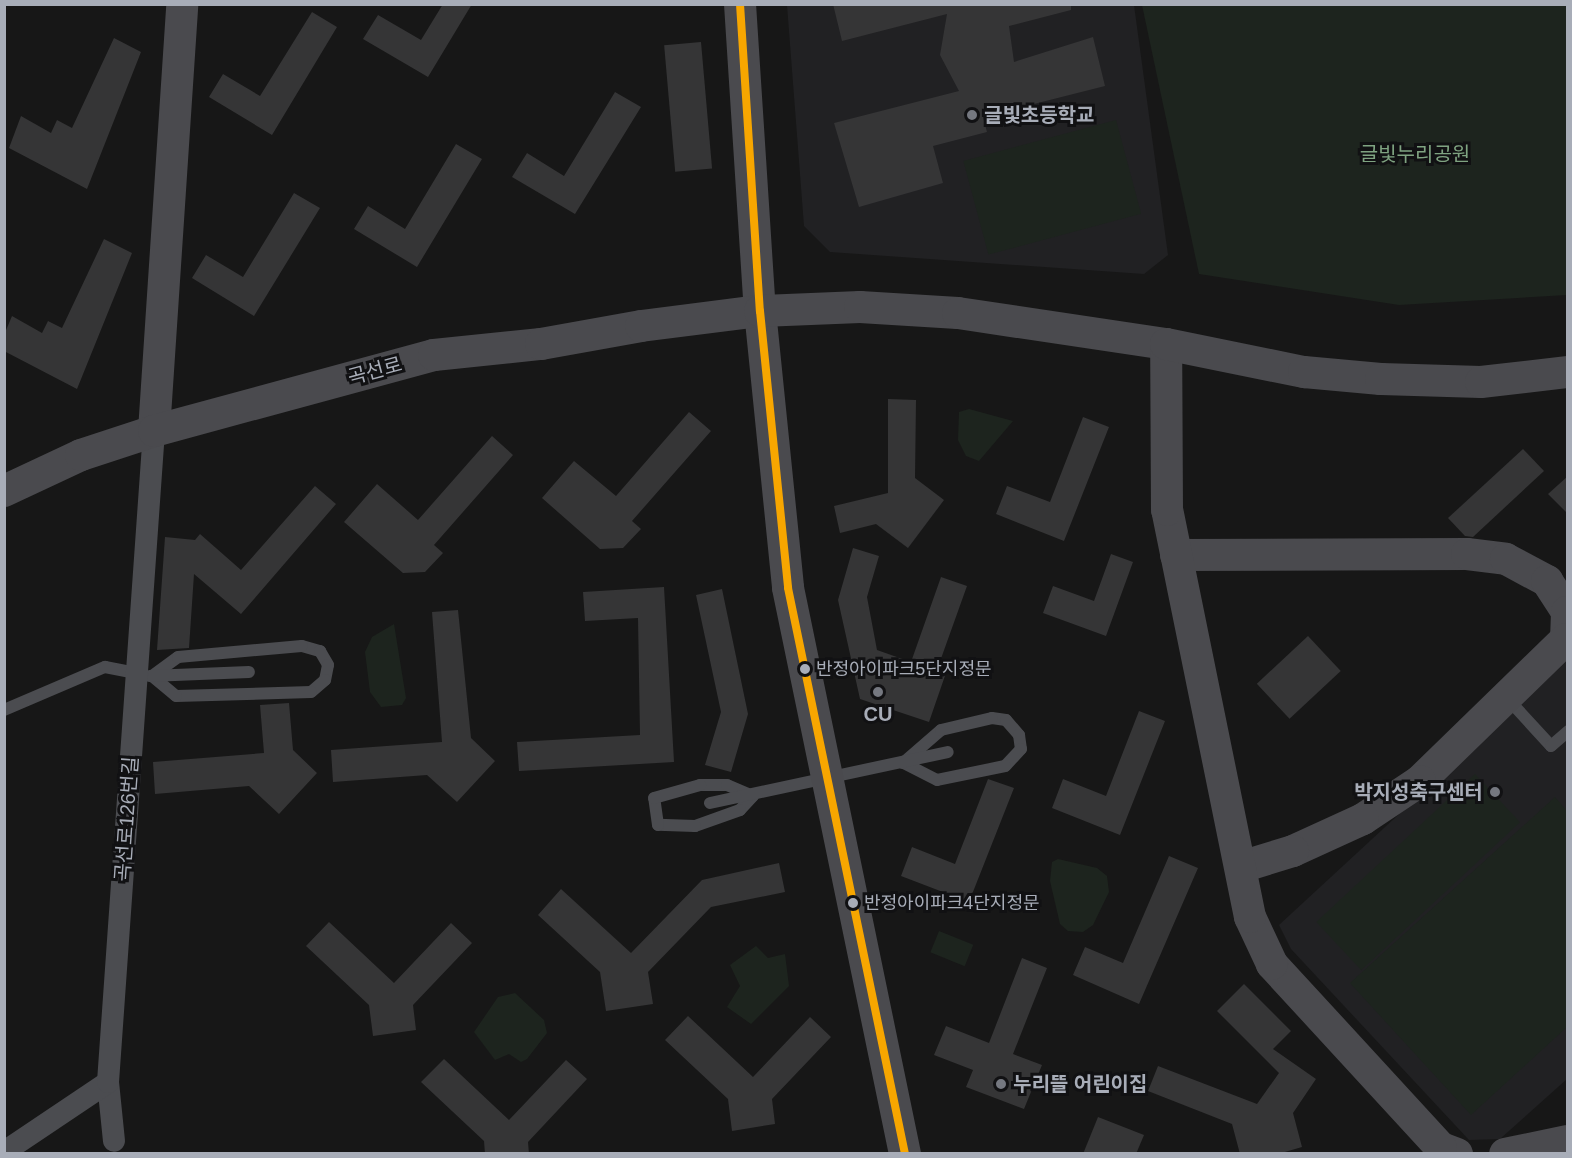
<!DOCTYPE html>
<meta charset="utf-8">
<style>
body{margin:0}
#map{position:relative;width:1572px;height:1158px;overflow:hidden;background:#171717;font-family:Arial,"Noto Sans KR",sans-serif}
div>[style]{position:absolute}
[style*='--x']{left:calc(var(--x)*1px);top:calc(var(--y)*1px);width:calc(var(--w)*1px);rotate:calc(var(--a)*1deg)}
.built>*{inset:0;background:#212123}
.green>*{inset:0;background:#1d241e;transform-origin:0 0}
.building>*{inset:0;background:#353536;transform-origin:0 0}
.lane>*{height:12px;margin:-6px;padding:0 6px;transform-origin:6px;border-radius:6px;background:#4b4c50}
.street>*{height:22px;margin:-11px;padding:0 11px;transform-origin:11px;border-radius:11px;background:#4b4c50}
.secondary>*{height:32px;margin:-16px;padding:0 16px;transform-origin:16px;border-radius:16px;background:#4a4a4e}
.bus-1>*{height:8px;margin:-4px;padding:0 4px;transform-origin:4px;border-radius:4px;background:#f7a600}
.dots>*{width:16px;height:16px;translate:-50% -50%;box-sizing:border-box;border:3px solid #111113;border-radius:50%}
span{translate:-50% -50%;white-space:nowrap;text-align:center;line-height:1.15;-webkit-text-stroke:6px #111113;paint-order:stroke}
.bus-label{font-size:18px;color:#a8adb8}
.left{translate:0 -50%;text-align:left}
.poi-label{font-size:20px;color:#a8adb8;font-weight:700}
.right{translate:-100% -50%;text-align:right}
.park-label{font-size:20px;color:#7fa381}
.street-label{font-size:20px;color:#a8adb8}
.frame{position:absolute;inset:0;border:6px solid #a8adb8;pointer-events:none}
</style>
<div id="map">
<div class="built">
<i style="clip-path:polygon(787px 5px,1134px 5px,1168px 255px,1144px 274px,830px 252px,804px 226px)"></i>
<i style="clip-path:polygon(1567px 659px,1567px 1079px,1500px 1139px,1469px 1140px,1291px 949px,1279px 925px)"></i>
</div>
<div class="green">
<i style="clip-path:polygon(1142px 5px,1567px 5px,1567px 295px,1399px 305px,1199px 274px)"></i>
<i style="left:1116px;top:120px;width:97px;height:158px;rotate:75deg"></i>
<i style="clip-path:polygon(969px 409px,1013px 421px,979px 461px,966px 456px,958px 440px,959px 412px)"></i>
<i style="clip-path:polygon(394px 624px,406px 698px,402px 705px,381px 707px,370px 692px,365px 652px,372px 637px)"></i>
<i style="left:1475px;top:774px;width:66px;height:217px;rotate:47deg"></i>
<i style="clip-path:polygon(1555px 797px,1567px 811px,1567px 1027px,1471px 1115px,1350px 983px)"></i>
<i style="clip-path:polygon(1058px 859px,1097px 868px,1107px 876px,1109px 892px,1093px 925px,1083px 932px,1068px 931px,1060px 924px,1050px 881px,1052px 862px)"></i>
<i style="left:939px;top:931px;width:37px;height:23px;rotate:22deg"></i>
<i style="clip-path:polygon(756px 946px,768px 958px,785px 954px,789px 986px,751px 1024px,727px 1007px,740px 986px,730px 965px)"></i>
<i style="clip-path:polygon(515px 993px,544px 1020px,547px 1033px,527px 1059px,521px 1062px,509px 1054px,495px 1060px,474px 1032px,498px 997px)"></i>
</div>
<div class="building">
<i style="clip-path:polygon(443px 4px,472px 4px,428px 77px,363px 39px,378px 15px,421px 40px)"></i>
<i style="clip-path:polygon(833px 4px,1071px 4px,1071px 10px,1009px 26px,1014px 62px,1093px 37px,1105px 86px,983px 117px,987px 132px,933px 146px,943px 183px,859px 207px,834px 123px,959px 91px,940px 55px,947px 14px,842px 41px)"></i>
<i style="clip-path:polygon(312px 12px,337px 27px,272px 135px,209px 97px,223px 74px,260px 96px)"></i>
<i style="clip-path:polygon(114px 38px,141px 52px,87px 189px,9px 148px,21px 116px,51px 133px,57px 120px,72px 128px)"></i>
<i style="left:701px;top:42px;width:127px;height:37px;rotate:85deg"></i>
<i style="clip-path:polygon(615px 92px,641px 107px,575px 214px,512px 177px,527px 153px,564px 176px)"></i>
<i style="clip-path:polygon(456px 144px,482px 159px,417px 267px,354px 229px,368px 206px,405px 229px)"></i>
<i style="clip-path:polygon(294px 193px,320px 208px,254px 316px,192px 278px,206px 255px,243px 277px)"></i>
<i style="clip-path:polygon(104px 239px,132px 253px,77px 389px,4px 351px,4px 335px,12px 316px,42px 333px,48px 321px,62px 328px)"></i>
<i style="clip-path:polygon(888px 399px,916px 400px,915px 478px,944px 500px,908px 548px,876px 524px,840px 533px,834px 506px,888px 493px)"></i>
<i style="clip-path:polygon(689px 412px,711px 431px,632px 521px,641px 529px,623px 548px,600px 549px,542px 498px,574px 461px,616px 496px)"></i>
<i style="clip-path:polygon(1083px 417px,1109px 427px,1064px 541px,996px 514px,1007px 486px,1050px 502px)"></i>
<i style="clip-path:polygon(492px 436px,513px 455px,434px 545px,443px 553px,425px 572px,403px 573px,344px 522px,377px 484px,418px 520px)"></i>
<i style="clip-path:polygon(1523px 449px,1544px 471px,1473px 537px,1465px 536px,1448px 518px)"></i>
<i style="clip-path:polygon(1568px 476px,1568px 514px,1548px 494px)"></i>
<i style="clip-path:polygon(315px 486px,336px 504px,241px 614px,194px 574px,189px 648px,157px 650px,165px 537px,195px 540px,200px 534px,241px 570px)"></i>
<i style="clip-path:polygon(853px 548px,879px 556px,867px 597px,877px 650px,911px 662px,941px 577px,967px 586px,938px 667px,947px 670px,929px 722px,860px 699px,838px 600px)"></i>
<i style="clip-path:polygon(1111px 554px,1133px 562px,1106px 636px,1043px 613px,1053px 586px,1094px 601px)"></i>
<i style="clip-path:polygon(664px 587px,674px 762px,519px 771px,517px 742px,640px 735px,638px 618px,585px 621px,583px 592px)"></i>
<i style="clip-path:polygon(722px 589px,748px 714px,731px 772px,705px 765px,721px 712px,696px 595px)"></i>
<i style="clip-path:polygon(458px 610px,471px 738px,495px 761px,457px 802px,427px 775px,333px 782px,331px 750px,442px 742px,432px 612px)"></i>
<i style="left:1308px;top:636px;width:48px;height:70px;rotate:47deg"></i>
<i style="clip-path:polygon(289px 703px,293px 750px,317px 773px,279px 814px,249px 786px,155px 794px,153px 762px,264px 753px,260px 705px)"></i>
<i style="clip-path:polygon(1139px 711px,1165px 721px,1120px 835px,1052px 808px,1063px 779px,1106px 796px)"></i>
<i style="clip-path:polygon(988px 779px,1014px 788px,969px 902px,901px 876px,912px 847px,955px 864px)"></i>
<i style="clip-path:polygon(1169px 856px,1198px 868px,1139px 1004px,1073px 975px,1085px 947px,1123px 963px)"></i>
<i style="clip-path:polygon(779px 863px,785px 892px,711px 907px,648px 972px,653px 1004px,606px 1011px,600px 972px,538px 915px,561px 889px,631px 953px,702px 880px)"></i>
<i style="clip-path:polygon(329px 922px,394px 983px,451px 923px,472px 943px,413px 1005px,416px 1030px,373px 1036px,369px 1005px,306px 946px)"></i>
<i style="clip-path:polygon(1022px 958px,1047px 968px,1013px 1054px,1042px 1065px,1024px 1109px,966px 1087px,973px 1070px,934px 1055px,946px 1026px,989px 1043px)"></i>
<i style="clip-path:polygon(1244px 984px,1291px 1031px,1273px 1049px,1316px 1079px,1293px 1113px,1302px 1147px,1278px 1154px,1240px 1154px,1232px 1124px,1148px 1091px,1158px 1066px,1257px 1104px,1279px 1073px,1217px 1011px)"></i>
<i style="clip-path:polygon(688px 1016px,753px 1077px,810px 1017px,831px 1037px,772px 1099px,775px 1124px,732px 1131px,728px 1099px,665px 1040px)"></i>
<i style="clip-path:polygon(444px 1059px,509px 1120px,566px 1060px,587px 1079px,528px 1142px,529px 1154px,485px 1154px,484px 1141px,421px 1082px)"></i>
<i style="clip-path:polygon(1098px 1117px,1144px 1135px,1136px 1154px,1083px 1154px)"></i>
</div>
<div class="lane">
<i style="--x:302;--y:646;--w:19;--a:16"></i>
<i style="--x:320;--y:651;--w:16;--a:60"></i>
<i style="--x:328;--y:665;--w:15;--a:101"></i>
<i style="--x:325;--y:680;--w:18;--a:139"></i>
<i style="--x:311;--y:692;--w:135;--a:178.3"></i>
<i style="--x:176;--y:696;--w:31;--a:-140"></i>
<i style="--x:152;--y:676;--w:32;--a:-36"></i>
<i style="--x:178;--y:657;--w:124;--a:-5.1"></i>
<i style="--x:150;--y:676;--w:99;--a:-2.3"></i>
<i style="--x:1507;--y:698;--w:65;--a:47.5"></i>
<i style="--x:1551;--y:746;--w:23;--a:-41"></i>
<i style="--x:4;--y:710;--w:110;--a:-23.1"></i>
<i style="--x:105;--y:667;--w:38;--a:11"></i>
<i style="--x:992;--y:718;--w:14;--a:8"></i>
<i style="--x:1006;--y:720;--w:20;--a:49"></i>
<i style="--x:1019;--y:735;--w:14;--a:82"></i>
<i style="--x:1021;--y:749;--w:23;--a:133"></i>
<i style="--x:1005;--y:766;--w:69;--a:168.4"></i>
<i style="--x:937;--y:780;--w:38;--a:-153"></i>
<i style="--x:903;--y:763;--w:50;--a:-41"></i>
<i style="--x:941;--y:730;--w:52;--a:-13.2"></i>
<i style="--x:700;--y:785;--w:27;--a:0"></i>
<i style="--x:727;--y:785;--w:28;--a:23"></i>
<i style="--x:753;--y:796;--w:19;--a:133"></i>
<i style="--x:740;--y:810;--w:48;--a:160.4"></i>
<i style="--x:695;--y:826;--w:37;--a:-178"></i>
<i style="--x:658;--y:825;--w:27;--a:-98"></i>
<i style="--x:654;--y:798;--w:48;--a:-15.8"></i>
<i style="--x:710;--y:803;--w:243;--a:-12.1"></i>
</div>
<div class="street">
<i style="--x:108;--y:1082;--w:59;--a:84.2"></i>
<i style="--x:4;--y:1152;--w:125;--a:-33.9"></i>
<i style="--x:108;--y:1082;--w:653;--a:-85.96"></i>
</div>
<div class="secondary">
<i style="--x:740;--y:4;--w:308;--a:86.3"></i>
<i style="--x:760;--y:311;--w:278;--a:84.2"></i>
<i style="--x:788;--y:588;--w:578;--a:78.32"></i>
<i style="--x:154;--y:431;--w:428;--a:-86.2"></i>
<i style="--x:4;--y:491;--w:85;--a:-25.1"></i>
<i style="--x:81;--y:455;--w:77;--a:-18.2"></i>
<i style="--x:154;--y:431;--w:290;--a:-15.2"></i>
<i style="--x:434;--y:355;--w:108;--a:-5.9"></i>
<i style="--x:541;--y:344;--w:102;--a:-10.2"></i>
<i style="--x:641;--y:326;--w:120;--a:-7.2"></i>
<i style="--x:760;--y:311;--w:100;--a:-2.3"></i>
<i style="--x:860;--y:307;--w:98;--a:3.5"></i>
<i style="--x:958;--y:313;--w:210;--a:8.5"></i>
<i style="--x:1176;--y:555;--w:291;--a:-0.2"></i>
<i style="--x:1467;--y:554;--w:39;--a:7"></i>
<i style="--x:1506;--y:559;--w:47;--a:28.2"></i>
<i style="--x:1547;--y:581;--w:37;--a:57"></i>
<i style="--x:1567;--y:612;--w:27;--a:92"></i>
<i style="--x:1566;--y:639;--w:204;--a:135.8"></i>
<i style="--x:1420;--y:781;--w:69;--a:146.3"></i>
<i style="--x:1363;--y:819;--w:77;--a:155.4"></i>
<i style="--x:1293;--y:851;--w:54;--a:162.9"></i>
<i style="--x:1457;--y:1154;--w:17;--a:-159"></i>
<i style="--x:1441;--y:1148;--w:250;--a:-132.6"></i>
<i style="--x:1272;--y:964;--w:52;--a:-115.1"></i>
<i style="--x:1250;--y:917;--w:415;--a:-101.5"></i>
<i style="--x:1167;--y:510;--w:166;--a:-90.3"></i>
<i style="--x:1166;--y:344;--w:141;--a:11.5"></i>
<i style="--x:1304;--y:372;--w:77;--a:5.2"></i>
<i style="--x:1381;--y:379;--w:100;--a:1.7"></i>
<i style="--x:1481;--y:382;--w:88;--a:-6.6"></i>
<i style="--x:1505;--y:1154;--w:64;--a:-11.7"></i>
</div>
<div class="bus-1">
<i style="--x:740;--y:4;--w:308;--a:86.3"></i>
<i style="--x:760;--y:311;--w:278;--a:84.2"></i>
<i style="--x:788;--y:588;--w:578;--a:78.32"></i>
</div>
<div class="dots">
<i style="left:972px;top:115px;background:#757880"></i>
<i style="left:805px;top:669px;background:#a8adb8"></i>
<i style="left:878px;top:692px;background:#757880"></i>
<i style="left:1495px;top:792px;background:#757880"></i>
<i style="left:853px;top:903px;background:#a8adb8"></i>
<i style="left:1001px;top:1084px;background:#757880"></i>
</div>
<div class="bus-label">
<span class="left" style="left:816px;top:669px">반정아이파크5단지정문</span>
<span class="left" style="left:864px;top:903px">반정아이파크4단지정문</span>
</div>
<div class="poi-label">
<span class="left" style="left:984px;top:115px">글빛초등학교</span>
<span style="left:878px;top:714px">CU</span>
<span class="right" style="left:1483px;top:792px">박지성축구센터</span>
<span class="left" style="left:1013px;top:1084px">누리뜰 어린이집</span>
</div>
<div class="park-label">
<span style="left:1415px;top:154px">글빛누리공원</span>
</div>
<div class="street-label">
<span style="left:375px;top:371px;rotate:-15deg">곡선로</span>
<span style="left:127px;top:819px;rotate:-86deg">곡선로126번길</span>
</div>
<div class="frame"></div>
</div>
